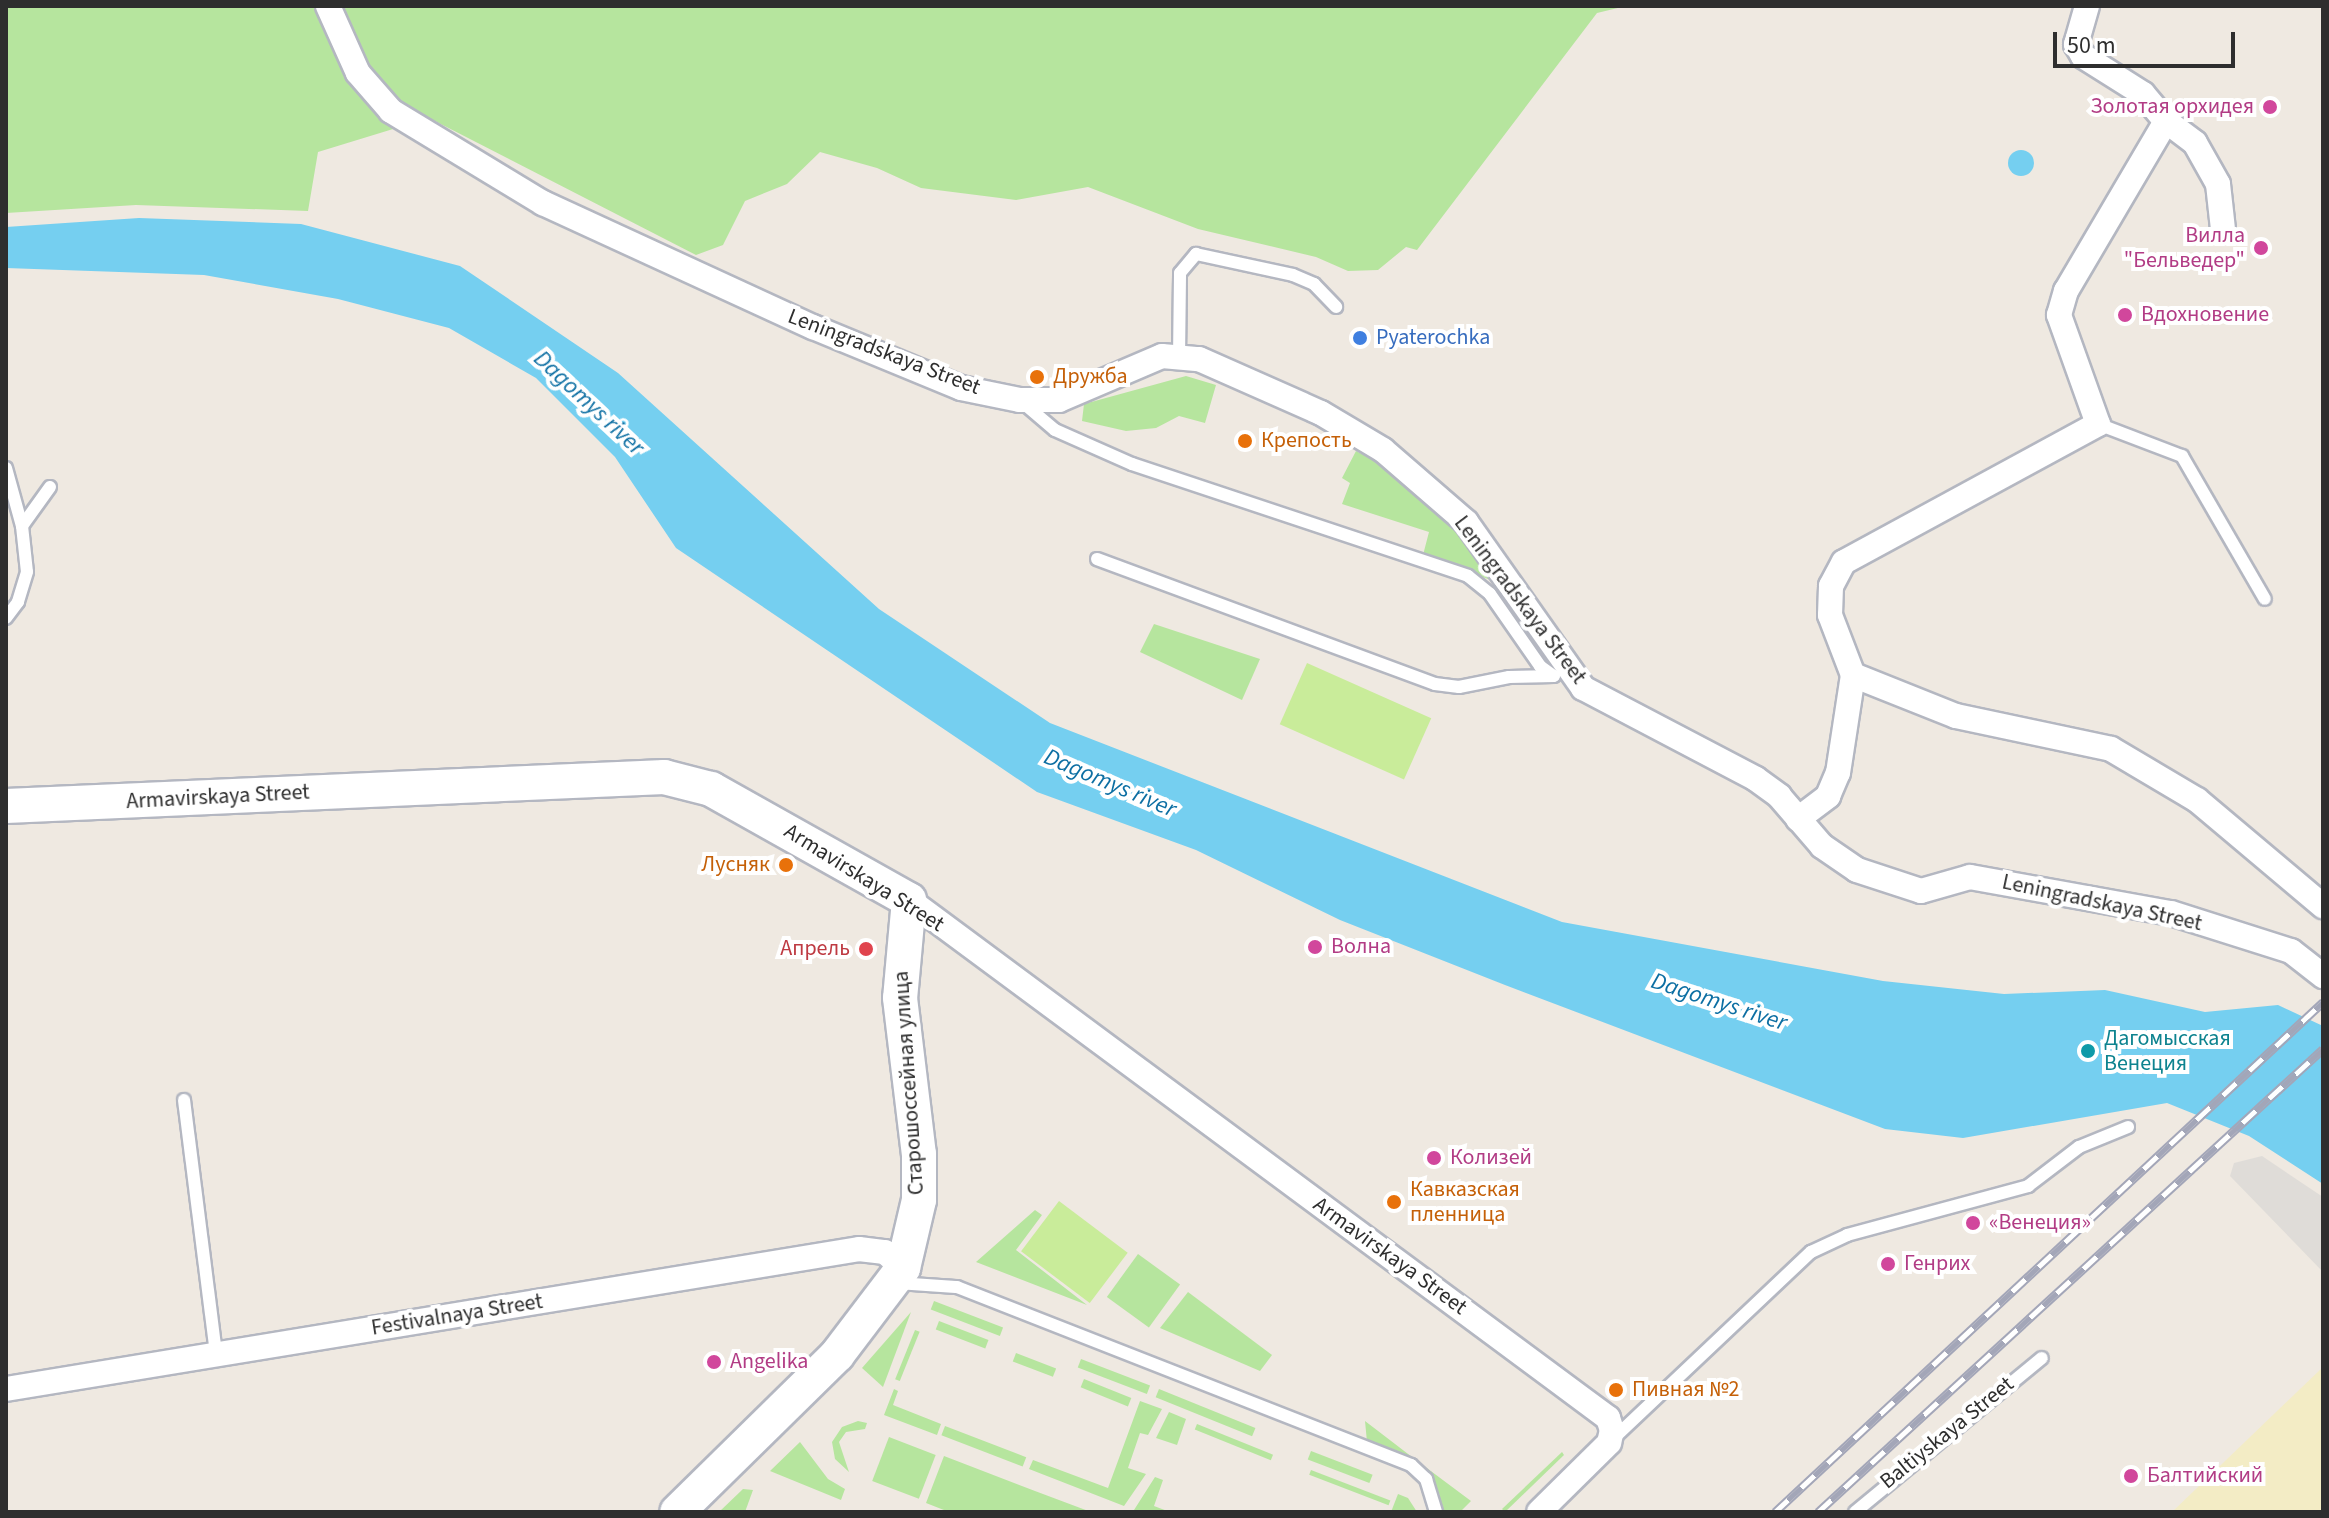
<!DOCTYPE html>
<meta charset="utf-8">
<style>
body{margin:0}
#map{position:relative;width:2329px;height:1518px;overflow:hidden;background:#efe9e1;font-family:"Source Sans 3",sans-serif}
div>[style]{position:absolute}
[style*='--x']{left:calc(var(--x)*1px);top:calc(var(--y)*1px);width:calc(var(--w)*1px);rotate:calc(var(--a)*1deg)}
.green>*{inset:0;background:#b6e59e;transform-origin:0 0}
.sand>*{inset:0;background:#f3ecc5}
.pitch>*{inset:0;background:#c9ec9a;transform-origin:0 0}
.plaza>*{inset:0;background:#dfdcd8}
.water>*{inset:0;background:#75cff0}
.round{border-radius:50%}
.roads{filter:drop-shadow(2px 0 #b4b7c1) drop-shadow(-2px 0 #b4b7c1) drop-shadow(0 2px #b4b7c1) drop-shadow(0 -2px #b4b7c1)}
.lane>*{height:12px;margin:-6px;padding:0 6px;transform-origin:6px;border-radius:6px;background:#fff}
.street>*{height:24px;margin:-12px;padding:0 12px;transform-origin:12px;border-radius:12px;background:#fff}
.secondary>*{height:34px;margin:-17px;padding:0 17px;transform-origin:17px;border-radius:17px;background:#fff}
.rail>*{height:9px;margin-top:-4.5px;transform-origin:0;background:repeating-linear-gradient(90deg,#fff 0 18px,#a3a6b8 0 36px);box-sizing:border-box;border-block:2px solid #a3a6b8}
.dots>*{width:22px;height:22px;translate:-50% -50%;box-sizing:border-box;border:4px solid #fff;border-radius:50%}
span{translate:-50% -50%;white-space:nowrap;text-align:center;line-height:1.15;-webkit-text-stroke:8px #fff;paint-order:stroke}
.hotel-label{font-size:22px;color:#b23c85}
.right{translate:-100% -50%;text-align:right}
.left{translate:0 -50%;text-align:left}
.shop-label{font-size:22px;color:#366cbe}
.street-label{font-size:22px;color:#2e2e2e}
.food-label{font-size:22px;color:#c56008}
.health-label{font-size:22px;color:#be3a42}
.culture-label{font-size:22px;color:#0d838f}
.water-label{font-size:24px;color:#0d6fa3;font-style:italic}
.frame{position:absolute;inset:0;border:8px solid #2e2e2e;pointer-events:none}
.scale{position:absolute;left:2053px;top:32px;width:182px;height:36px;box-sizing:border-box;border:4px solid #2e2e2e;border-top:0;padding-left:10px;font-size:24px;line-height:28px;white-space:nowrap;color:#2e2e2e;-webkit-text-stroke:6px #fff;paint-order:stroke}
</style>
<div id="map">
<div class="green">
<i style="clip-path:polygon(6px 6px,1626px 6px,1597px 13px,1417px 250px,1406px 247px,1378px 270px,1348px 271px,1316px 257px,1198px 229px,1088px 187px,1016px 200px,921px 188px,877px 168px,820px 152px,787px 184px,745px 201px,723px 245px,696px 255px,429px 118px,318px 152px,308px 211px,136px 205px,6px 213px)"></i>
<i style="clip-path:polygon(1186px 376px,1216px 385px,1205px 423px,1179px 416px,1156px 428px,1126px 431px,1082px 421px,1084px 404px)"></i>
<i style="clip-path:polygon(1356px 451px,1404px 476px,1499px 571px,1557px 668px,1496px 582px,1423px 555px,1429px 532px,1342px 504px,1350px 483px,1342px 478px)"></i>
<i style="clip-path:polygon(1154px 624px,1260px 659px,1242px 700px,1140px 652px)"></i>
<i style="clip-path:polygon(1035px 1210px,1042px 1215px,1016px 1250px,1087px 1305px,976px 1262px)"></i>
<i style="left:1138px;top:1254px;width:52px;height:53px;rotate:36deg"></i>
<i style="clip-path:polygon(1188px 1292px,1272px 1355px,1260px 1371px,1160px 1328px)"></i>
<i style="left:934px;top:1301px;width:74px;height:9px;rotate:21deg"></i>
<i style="clip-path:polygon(911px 1312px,883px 1387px,862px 1368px)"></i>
<i style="left:939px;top:1321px;width:53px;height:9px;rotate:21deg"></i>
<i style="left:915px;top:1330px;width:5px;height:53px;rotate:22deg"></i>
<i style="left:1016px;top:1353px;width:43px;height:9px;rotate:21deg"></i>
<i style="left:1081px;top:1359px;width:74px;height:9px;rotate:21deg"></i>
<i style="left:1084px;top:1379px;width:51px;height:9px;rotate:22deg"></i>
<i style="clip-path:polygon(894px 1389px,898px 1391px,893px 1405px,941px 1424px,937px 1435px,884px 1415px)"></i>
<i style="left:1159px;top:1389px;width:104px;height:9px;rotate:22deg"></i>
<i style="clip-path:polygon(1140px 1401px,1162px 1409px,1148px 1435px,1140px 1433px,1128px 1468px,1146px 1474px,1124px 1506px,1029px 1469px,1033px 1460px,1108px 1488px)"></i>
<i style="clip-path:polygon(1169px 1412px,1186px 1419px,1177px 1445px,1156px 1438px)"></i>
<i style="clip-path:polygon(858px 1421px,867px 1423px,865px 1429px,846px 1432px,839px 1442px,849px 1472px,835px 1459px,832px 1442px,842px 1427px)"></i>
<i style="clip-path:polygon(1365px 1421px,1412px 1457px,1471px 1501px,1460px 1512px,1443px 1512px,1439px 1493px,1412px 1457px,1367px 1442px)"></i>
<i style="left:1197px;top:1424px;width:82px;height:6px;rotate:22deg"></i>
<i style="left:945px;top:1426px;width:87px;height:10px;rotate:21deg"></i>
<i style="left:889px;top:1437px;width:50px;height:47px;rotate:21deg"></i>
<i style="clip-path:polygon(800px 1442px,828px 1479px,845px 1489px,841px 1500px,770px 1471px)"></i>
<i style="left:1311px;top:1451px;width:66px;height:9px;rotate:21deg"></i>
<i style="clip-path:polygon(1562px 1452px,1564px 1455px,1505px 1512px,1502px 1509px)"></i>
<i style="clip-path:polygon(944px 1456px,1035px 1491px,1091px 1512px,949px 1512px,926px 1503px)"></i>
<i style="left:1311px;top:1470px;width:85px;height:5px;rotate:21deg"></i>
<i style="clip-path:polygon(1155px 1477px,1163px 1480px,1154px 1506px,1170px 1512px,1134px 1510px)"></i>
<i style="clip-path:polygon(743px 1489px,753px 1490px,745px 1512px,719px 1512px)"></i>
<i style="clip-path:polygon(1398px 1494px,1408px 1498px,1417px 1512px,1391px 1512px)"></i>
</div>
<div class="sand">
<i style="clip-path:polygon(2323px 1367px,2323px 1512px,2172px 1512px)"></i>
</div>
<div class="pitch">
<i style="left:1307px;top:663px;width:136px;height:67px;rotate:24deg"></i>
<i style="left:1059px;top:1201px;width:86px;height:63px;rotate:37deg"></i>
</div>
<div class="plaza">
<i style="clip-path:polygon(2262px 1156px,2323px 1197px,2323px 1272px,2230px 1176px,2234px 1163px)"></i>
</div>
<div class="water">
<i class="round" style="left:2008px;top:150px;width:26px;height:26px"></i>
<i style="clip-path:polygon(139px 218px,301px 224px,460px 266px,618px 373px,879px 609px,1050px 723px,1562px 922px,1883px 981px,2004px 994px,2105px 990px,2205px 1012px,2278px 1005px,2323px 1026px,2323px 1184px,2249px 1136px,2167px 1103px,1963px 1138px,1885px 1129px,1505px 985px,1340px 920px,1196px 850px,1037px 792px,676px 548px,615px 457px,536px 378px,449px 328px,338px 299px,204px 275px,6px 268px,6px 227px)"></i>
</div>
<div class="roads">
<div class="lane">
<i style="--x:1179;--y:358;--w:85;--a:-89.3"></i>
<i style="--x:1180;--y:273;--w:25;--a:-50"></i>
<i style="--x:1196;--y:254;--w:99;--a:12.2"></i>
<i style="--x:1293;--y:275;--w:23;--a:23"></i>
<i style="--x:1314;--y:284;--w:32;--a:46"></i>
<i style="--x:1022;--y:402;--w:43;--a:40.3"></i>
<i style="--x:1055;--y:430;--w:84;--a:23.8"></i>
<i style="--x:1132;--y:464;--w:354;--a:18.4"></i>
<i style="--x:1468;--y:576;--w:28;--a:39"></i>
<i style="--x:1490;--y:594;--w:88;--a:55.2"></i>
<i style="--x:1540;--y:666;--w:17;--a:36"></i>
<i style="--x:2098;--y:424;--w:90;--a:20.9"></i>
<i style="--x:2182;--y:456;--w:165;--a:59.9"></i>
<i style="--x:6;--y:468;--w:60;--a:74.6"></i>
<i style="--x:22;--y:526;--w:46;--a:83.8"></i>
<i style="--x:27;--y:572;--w:31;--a:107"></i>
<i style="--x:18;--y:602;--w:20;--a:127"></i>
<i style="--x:22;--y:526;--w:48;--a:-54.3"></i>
<i style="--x:1097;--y:559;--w:360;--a:20.3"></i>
<i style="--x:1435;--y:684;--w:24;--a:7"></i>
<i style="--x:1459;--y:687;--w:51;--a:-11.3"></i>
<i style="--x:1509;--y:677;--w:45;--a:-1.3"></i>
<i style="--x:184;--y:1100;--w:257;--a:82.8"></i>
<i style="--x:896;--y:1283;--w:61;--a:3.8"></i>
<i style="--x:957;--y:1287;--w:488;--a:21.4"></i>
<i style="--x:1411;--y:1465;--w:21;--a:43"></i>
<i style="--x:1426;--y:1479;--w:34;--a:73"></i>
<i style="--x:1614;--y:1438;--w:271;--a:-43.4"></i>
<i style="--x:1811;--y:1252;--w:40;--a:-25"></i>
<i style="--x:1847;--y:1235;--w:188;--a:-15.1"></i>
<i style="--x:2028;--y:1186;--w:64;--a:-37.4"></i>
<i style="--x:2079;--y:1147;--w:53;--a:-22.2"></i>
<i style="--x:1855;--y:1512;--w:242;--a:-39.5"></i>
</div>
<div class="street">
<i style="--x:328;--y:6;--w:73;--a:65.9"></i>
<i style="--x:358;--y:73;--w:50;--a:49"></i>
<i style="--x:391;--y:111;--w:178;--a:31.2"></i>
<i style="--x:543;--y:203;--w:297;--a:24.7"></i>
<i style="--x:813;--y:327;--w:160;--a:22.4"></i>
<i style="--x:961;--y:388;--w:60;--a:11.5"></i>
<i style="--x:1020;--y:400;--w:39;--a:0"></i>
<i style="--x:1059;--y:400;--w:112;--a:-23.1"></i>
<i style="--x:1162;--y:356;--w:37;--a:5"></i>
<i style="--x:1199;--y:359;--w:133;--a:23.9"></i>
<i style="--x:1321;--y:413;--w:72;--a:30.8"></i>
<i style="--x:1383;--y:450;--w:110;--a:40.9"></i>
<i style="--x:1466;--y:522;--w:203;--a:54.8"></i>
<i style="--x:1583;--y:688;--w:195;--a:27.7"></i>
<i style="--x:1756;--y:779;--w:29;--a:36"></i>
<i style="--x:1779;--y:796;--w:66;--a:49.3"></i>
<i style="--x:1822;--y:846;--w:42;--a:34.4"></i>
<i style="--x:1857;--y:870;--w:67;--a:18.2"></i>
<i style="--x:1921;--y:891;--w:51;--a:-15.9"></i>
<i style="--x:1970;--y:877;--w:204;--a:10.2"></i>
<i style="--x:2171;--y:913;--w:126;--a:17.6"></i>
<i style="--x:2291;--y:951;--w:41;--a:38"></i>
<i style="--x:2087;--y:6;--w:40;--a:106"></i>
<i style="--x:2076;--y:44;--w:14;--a:60"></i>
<i style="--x:2083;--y:56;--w:71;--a:32.3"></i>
<i style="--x:2143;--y:94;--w:35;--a:50"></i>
<i style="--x:2166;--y:121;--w:36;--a:37"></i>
<i style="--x:2195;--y:143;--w:47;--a:60.7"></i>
<i style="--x:2218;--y:184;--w:45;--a:83.7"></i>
<i style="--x:1853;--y:675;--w:111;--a:21.7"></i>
<i style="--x:1956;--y:716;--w:158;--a:12"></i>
<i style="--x:2111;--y:749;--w:100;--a:30.7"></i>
<i style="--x:2197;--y:800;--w:165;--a:40.1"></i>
<i style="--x:1798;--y:819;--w:38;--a:-37"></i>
<i style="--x:1828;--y:796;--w:25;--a:-67"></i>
<i style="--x:1838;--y:773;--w:99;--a:-81.3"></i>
<i style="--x:1853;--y:675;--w:64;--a:-111"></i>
<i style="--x:1830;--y:615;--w:29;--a:-88"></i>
<i style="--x:1831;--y:586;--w:27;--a:-62"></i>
<i style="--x:1844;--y:562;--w:289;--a:-28.5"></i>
<i style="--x:2098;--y:424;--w:116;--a:-109.7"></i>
<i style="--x:2059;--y:315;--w:25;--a:-74"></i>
<i style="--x:2066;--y:291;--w:197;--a:-59.5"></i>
<i style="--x:909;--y:900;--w:870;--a:36.54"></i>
<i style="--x:1608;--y:1418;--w:13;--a:72"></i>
<i style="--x:1612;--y:1430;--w:13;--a:103"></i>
<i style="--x:1609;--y:1443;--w:98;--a:135.4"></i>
<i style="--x:6;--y:1389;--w:864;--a:-9.32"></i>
<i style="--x:859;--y:1249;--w:26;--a:7"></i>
<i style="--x:885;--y:1252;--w:24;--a:42"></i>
</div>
<div class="secondary">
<i style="--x:6;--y:806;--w:659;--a:-2.52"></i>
<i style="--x:664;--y:777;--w:49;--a:14.3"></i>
<i style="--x:711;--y:789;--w:227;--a:29.3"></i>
<i style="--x:909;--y:900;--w:98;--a:95.2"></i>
<i style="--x:900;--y:998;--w:157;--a:83.1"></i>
<i style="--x:919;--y:1154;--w:46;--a:90"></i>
<i style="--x:919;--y:1200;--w:70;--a:103.2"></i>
<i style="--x:903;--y:1268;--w:109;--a:127.2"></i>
<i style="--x:837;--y:1355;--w:224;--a:135.5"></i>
</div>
</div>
<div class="rail">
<i style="--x:1775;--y:1512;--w:749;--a:-42.94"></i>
<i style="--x:1818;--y:1512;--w:685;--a:-42.52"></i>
</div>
<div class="dots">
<i style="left:2270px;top:107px;background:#d1479c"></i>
<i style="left:2261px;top:248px;background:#d1479c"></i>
<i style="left:2125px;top:315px;background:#d1479c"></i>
<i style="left:1360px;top:338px;background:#3f7fe0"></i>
<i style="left:1037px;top:377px;background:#e8710a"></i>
<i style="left:1245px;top:441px;background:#e8710a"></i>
<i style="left:786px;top:865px;background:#e8710a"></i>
<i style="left:1315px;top:947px;background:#d1479c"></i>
<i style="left:866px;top:949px;background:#e0444e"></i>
<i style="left:2088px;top:1051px;background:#0f9aa8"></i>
<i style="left:1434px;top:1158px;background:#d1479c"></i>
<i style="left:1394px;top:1202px;background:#e8710a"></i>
<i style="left:1973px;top:1223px;background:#d1479c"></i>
<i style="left:1888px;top:1264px;background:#d1479c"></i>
<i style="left:714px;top:1362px;background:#d1479c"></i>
<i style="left:1616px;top:1390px;background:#e8710a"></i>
<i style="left:2131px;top:1476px;background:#d1479c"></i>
</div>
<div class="hotel-label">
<span class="right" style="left:2254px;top:107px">Золотая орхидея</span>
<span class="right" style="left:2245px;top:248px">Вилла<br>"Бельведер"</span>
<span class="left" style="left:2141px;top:315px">Вдохновение</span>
<span class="left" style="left:1331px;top:947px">Волна</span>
<span class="left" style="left:1450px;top:1158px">Колизей</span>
<span class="left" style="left:1989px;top:1223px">«Венеция»</span>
<span class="left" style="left:1904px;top:1264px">Генрих</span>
<span class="left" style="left:730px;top:1362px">Angelika</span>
<span class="left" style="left:2147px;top:1476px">Балтийский</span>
</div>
<div class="shop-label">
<span class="left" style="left:1376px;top:338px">Pyaterochka</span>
</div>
<div class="street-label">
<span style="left:884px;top:352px;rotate:21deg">Leningradskaya Street</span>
<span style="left:1520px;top:600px;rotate:53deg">Leningradskaya Street</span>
<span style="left:218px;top:797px;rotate:-3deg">Armavirskaya Street</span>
<span style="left:864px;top:878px;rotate:32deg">Armavirskaya Street</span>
<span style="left:2102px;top:903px;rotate:12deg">Leningradskaya Street</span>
<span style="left:909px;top:1083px;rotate:-94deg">Старошоссейная улица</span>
<span style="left:1390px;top:1256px;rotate:36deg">Armavirskaya Street</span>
<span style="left:457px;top:1315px;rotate:-9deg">Festivalnaya Street</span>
<span style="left:1947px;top:1433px;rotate:-39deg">Baltiyskaya Street</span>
</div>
<div class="food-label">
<span class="left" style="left:1053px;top:377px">Дружба</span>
<span class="left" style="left:1261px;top:441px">Крепость</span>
<span class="right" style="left:770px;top:865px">Лусняк</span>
<span class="left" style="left:1410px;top:1202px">Кавказская<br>пленница</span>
<span class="left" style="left:1632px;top:1390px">Пивная №2</span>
</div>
<div class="health-label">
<span class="right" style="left:850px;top:949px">Апрель</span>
</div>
<div class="culture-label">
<span class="left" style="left:2104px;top:1051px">Дагомысская<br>Венеция</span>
</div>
<div class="water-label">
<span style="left:589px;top:403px;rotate:43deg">Dagomys river</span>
<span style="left:1110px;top:783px;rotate:23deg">Dagomys river</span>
<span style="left:1719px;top:1002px;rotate:18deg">Dagomys river</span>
</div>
<div class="frame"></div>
<div class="scale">50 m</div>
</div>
